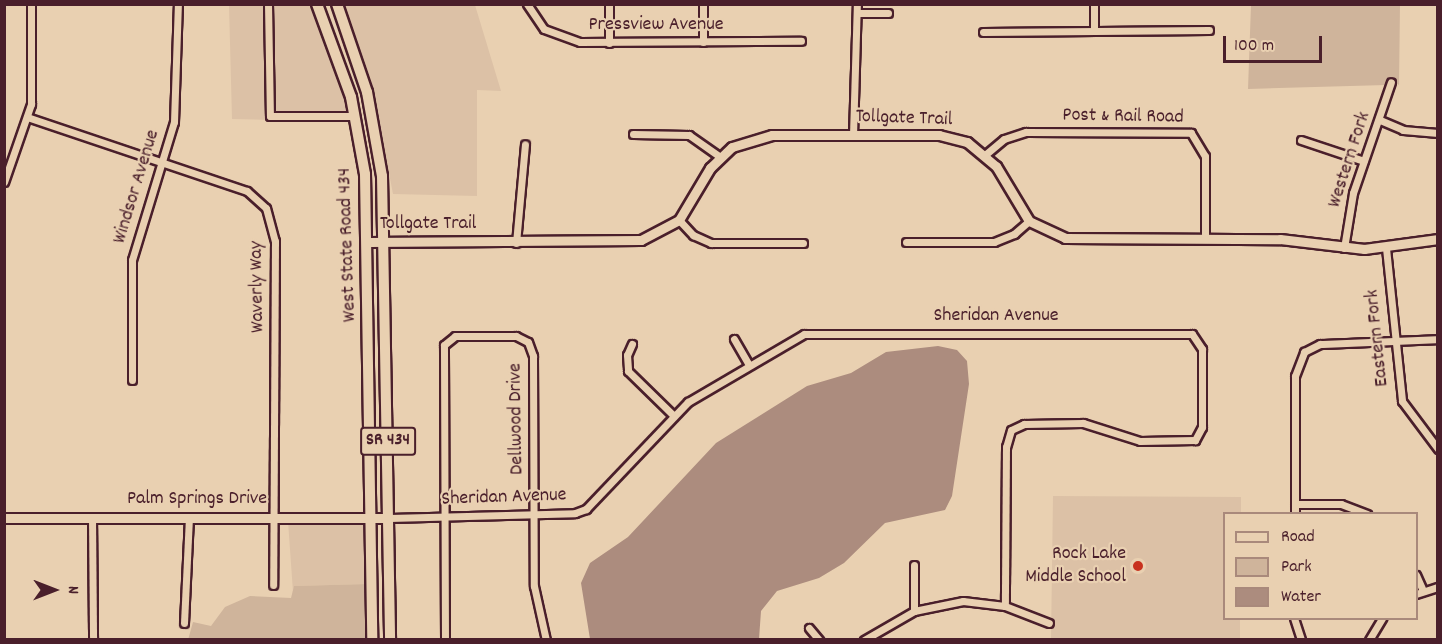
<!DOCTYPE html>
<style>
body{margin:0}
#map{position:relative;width:1442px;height:644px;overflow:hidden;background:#e9d0b1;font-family:Dekko,sans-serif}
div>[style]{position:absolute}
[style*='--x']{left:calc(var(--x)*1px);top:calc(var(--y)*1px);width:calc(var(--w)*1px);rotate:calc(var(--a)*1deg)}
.built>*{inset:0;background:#dcc1a6}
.green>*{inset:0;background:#cfb49b}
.water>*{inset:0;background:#ac8c7e}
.roads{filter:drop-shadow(2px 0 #4a1f2b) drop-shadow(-2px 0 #4a1f2b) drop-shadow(0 2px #4a1f2b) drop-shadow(0 -2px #4a1f2b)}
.street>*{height:7px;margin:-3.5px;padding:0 3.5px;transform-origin:3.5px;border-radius:3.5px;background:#e9d0b1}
.secondary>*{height:9px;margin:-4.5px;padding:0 4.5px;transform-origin:4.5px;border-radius:4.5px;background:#e9d0b1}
.primary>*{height:10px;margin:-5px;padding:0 5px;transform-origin:5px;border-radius:5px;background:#e9d0b1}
.dots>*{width:16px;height:16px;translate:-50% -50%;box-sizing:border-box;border:3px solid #e9d0b1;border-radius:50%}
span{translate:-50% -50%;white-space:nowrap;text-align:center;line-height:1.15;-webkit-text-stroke:4.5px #e9d0b1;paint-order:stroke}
.shield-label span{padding:2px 4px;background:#e9d0b1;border:2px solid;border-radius:4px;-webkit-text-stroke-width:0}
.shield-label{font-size:18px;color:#4a1f2b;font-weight:700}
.street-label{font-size:20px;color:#4a1f2b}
.poi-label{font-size:20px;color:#4a1f2b}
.right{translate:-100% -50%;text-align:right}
.frame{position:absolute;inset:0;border:6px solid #4a1f2b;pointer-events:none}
.legend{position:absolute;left:1223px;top:512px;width:195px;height:108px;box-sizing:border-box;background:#e9d0b1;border:2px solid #a9897b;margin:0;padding:8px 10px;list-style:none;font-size:18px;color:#4a1f2b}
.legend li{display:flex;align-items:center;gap:12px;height:30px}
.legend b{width:30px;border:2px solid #a9897b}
.north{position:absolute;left:24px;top:560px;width:60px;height:60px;-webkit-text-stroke:4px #e9d0b1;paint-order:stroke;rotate:90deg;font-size:16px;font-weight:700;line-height:24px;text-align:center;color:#4a1f2b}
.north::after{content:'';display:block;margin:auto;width:21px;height:27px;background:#4a1f2b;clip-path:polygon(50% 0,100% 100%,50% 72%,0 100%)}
.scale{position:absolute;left:1223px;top:36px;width:99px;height:27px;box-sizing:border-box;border:3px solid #4a1f2b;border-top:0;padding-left:8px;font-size:18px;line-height:21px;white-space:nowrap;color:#4a1f2b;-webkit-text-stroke:4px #e9d0b1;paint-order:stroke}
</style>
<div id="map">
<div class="built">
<i style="clip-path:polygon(229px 5px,264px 5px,266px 119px,352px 122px,232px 119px)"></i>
<i style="clip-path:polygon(272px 5px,312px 5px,350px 112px,274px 113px)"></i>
<i style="clip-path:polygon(344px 5px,475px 5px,501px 91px,477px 90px,477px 196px,393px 194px,371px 80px)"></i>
<i style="clip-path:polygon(1053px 496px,1241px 497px,1241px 513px,1224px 514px,1224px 618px,1240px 619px,1240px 639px,1051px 640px)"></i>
<i style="clip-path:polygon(288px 521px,366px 522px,367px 584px,294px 586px,293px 592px)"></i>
</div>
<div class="green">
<i style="clip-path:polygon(1251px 5px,1400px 5px,1399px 85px,1389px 78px,1386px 85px,1248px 89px)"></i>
<i style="clip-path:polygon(367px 584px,368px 639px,188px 640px,193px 622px,211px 626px,225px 607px,250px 596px,291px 598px,294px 586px)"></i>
</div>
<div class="water">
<i style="clip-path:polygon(938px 346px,957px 350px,967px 361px,969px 384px,952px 496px,945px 510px,885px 523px,844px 563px,819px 578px,777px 591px,761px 611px,759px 639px,590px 639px,581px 583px,590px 563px,628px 537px,716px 443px,807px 386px,851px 373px,886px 352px)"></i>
</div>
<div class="roads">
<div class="street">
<i style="--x:268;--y:4;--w:112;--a:89"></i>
<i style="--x:270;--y:116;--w:85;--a:0"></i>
<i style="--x:527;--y:4;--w:30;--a:56"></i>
<i style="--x:544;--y:29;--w:38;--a:20"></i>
<i style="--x:580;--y:42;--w:221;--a:-0.3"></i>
<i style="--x:609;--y:4;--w:39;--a:90"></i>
<i style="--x:703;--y:4;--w:38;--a:90"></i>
<i style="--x:1094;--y:4;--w:26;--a:90"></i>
<i style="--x:857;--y:13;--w:31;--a:0"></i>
<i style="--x:983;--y:32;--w:226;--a:-0.5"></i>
<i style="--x:27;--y:117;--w:232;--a:18.6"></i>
<i style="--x:247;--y:191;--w:25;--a:42"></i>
<i style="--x:266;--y:208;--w:34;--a:75"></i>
<i style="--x:275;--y:241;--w:344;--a:90.3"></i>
<i style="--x:1380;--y:120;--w:25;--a:23"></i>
<i style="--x:1403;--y:130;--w:35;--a:5"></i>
<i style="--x:633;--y:134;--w:56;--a:1"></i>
<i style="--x:689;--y:135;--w:38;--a:35"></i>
<i style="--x:853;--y:135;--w:131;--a:-88.3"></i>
<i style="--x:1301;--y:140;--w:66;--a:18.4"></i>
<i style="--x:986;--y:154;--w:23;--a:-40"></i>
<i style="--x:1004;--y:139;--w:23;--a:-18"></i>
<i style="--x:1026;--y:132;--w:165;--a:0.3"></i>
<i style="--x:1191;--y:133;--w:27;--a:59"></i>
<i style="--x:1205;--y:156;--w:83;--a:90"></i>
<i style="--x:4;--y:182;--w:83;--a:-70.9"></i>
<i style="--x:31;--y:104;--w:100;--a:-90"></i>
<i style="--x:679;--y:220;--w:21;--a:47"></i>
<i style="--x:693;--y:235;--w:20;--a:24"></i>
<i style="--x:711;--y:243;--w:92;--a:0"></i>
<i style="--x:906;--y:242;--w:88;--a:0"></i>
<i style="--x:994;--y:242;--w:22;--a:-22"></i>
<i style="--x:1014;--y:234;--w:20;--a:-41"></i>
<i style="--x:516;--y:243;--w:99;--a:-84.8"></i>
<i style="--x:1344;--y:248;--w:56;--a:-80.7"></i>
<i style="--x:1353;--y:193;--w:117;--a:-71.1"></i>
<i style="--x:1386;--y:248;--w:154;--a:84"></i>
<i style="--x:1402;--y:401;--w:60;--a:53.1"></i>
<i style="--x:734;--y:339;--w:28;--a:60"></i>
<i style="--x:632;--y:344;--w:12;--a:114"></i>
<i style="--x:627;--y:355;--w:16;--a:86"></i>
<i style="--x:628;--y:371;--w:63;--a:44.4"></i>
<i style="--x:132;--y:380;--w:120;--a:-90"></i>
<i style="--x:132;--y:260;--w:144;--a:-73.1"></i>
<i style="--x:174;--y:122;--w:118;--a:-88.1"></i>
<i style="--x:1295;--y:504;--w:46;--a:0"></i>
<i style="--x:1341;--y:504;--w:28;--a:21"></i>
<i style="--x:1295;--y:514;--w:138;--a:-90"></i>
<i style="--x:1295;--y:376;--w:26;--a:-69"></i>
<i style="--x:1304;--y:352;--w:18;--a:-27"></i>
<i style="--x:1320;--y:344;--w:118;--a:-2.4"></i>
<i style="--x:92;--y:517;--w:123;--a:89.5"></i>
<i style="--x:389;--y:518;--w:186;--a:-1.5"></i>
<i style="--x:575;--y:513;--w:12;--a:-20"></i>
<i style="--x:586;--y:509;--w:148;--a:-46.4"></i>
<i style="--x:688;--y:402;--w:134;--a:-30.4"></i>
<i style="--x:804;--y:334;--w:388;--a:0"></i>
<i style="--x:1192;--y:334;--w:18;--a:56"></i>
<i style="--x:1202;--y:349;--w:78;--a:90"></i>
<i style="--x:1202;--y:427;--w:15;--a:118"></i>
<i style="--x:1195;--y:440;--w:55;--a:179"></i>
<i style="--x:1140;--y:441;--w:60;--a:-162.5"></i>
<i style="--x:1083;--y:423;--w:59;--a:179"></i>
<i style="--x:1024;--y:424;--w:14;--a:155"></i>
<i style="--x:1011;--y:430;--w:18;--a:106"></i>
<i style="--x:1006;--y:447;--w:159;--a:90.4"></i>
<i style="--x:914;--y:565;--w:46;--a:90"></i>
<i style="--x:1416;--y:575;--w:17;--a:66"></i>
<i style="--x:1416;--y:594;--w:23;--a:-18"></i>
<i style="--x:1294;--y:618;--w:23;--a:72"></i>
<i style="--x:184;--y:623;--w:106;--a:-87.3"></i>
<i style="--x:809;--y:628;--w:16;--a:50"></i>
<i style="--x:445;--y:640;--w:295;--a:-90.2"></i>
<i style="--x:444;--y:345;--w:14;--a:-39"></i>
<i style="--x:455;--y:336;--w:61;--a:0"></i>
<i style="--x:516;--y:336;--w:13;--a:27"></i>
<i style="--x:528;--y:342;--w:15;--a:70"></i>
<i style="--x:533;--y:356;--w:230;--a:89.8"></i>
<i style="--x:534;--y:586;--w:55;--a:77.5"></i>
<i style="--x:864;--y:640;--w:58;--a:-30.1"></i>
<i style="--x:914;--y:611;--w:50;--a:-11.5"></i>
<i style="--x:963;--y:601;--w:42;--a:6.8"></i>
<i style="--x:1005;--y:606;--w:47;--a:21.1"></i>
<i style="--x:1369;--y:640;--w:26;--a:-59"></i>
</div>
<div class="secondary">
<i style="--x:369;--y:242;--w:272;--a:-0.4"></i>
<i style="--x:641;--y:240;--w:43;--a:-27.8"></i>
<i style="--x:679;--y:220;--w:61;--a:-59.2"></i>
<i style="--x:710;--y:168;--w:30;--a:-44"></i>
<i style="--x:732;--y:147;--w:42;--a:-16.7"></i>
<i style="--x:772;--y:135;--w:167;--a:0"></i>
<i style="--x:939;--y:135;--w:29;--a:14"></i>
<i style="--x:967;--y:142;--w:38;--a:40"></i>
<i style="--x:996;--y:166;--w:64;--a:59"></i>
<i style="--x:1029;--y:221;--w:40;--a:25"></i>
<i style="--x:1065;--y:238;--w:215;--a:0.3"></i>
<i style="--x:1280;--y:239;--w:85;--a:6.8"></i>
<i style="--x:1364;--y:249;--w:75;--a:-7.7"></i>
<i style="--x:4;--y:518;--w:385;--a:0"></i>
</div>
<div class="primary">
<i style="--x:317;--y:4;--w:99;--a:69.9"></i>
<i style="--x:351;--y:97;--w:78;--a:79.7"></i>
<i style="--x:365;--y:174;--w:466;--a:89.1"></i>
<i style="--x:337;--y:4;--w:93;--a:71.2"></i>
<i style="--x:367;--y:92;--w:85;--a:79.9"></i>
<i style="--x:382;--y:176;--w:464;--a:89"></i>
</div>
</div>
<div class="dots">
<i style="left:1138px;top:566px;background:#c8321e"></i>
</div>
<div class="shield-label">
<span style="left:388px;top:441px">SR 434</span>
</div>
<div class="street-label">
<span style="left:656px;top:25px">Pressview Avenue</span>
<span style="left:1123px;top:117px;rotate:1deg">Post &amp; Rail Road</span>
<span style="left:904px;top:119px;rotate:2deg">Tollgate Trail</span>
<span style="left:1350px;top:160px;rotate:-72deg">Western Fork</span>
<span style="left:137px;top:187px;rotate:-73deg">Windsor Avenue</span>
<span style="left:428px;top:224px">Tollgate Trail</span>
<span style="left:348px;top:245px;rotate:-92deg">West State Road 434</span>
<span style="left:258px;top:287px;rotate:-91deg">Waverly Way</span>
<span style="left:996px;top:316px">Sheridan Avenue</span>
<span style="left:1378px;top:338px;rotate:-96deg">Eastern Fork</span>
<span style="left:517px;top:419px;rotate:-91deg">Dellwood Drive</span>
<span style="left:504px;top:498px;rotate:-2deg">Sheridan Avenue</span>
<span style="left:197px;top:499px">Palm Springs Drive</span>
</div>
<div class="poi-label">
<span class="right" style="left:1126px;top:566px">Rock Lake<br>Middle School</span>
</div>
<div class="frame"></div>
<ul class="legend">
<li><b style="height:8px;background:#e9d0b1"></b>Road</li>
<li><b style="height:16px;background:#cfb49b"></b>Park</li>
<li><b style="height:16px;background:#ac8c7e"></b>Water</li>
</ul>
<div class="north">N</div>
<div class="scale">100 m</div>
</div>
